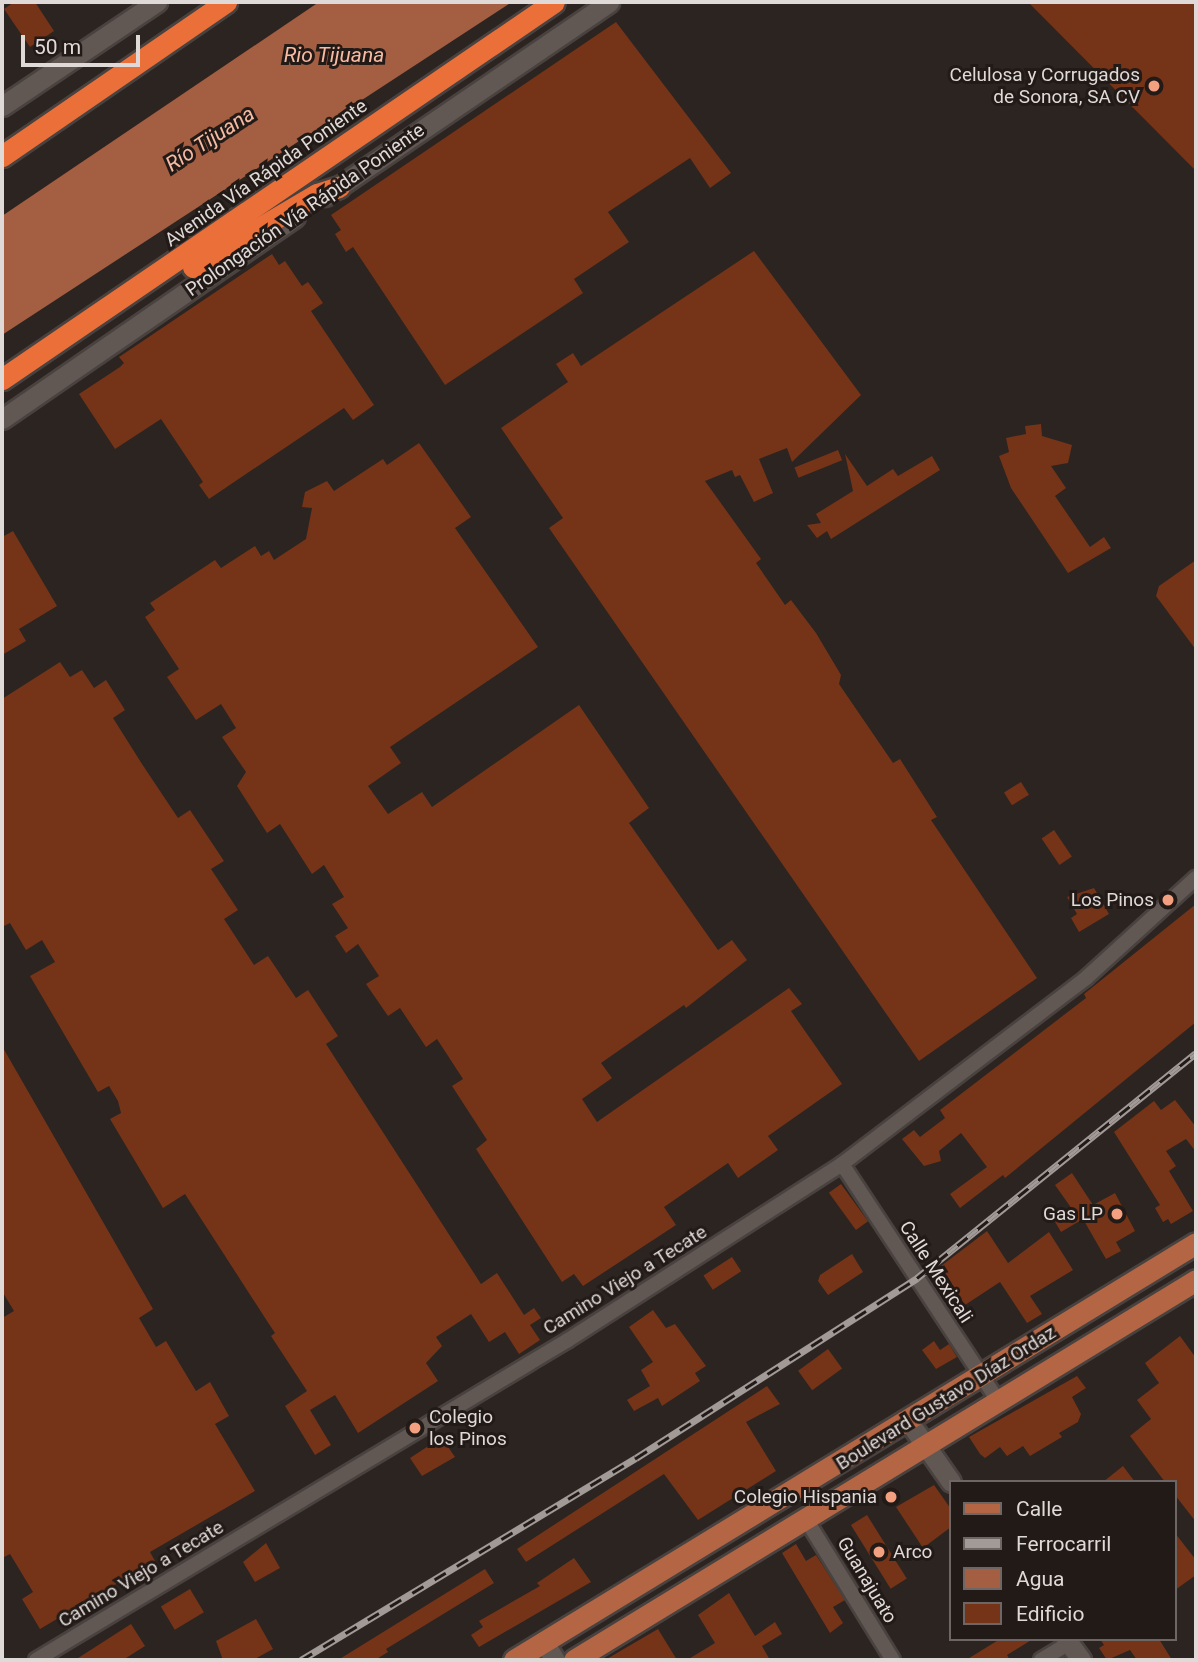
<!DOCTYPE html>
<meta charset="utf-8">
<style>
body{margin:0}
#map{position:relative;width:1198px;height:1662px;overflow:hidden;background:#2c2421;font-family:Roboto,sans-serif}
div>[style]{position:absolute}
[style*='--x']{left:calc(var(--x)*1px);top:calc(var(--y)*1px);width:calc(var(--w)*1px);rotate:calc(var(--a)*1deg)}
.water>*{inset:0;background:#a45e42}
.building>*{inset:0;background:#753317;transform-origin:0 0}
.roads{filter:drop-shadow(2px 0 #49423f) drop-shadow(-2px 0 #49423f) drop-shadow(0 2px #49423f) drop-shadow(0 -2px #49423f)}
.street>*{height:14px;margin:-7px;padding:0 7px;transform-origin:7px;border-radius:7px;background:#615854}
.secondary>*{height:19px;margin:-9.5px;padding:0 9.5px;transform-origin:9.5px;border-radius:9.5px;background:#615854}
.primary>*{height:21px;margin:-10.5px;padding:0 10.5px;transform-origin:10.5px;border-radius:10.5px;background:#b46644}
.highway>*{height:21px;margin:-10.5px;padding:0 10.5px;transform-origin:10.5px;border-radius:10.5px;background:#eb6f39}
.rail>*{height:7px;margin-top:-3.5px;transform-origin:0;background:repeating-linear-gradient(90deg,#221a17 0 13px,#a19a97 0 26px);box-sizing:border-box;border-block:2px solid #a19a97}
.dots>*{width:19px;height:19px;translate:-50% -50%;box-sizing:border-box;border:4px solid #221a17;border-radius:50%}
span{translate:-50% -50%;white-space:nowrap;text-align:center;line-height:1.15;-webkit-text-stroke:6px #221a17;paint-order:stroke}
.poi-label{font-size:19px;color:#dfd9d7}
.right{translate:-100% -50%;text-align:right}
.left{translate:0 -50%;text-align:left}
.street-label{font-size:19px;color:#dfd9d7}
.water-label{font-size:21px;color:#f7baa2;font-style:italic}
.frame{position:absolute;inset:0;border:4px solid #dfd9d7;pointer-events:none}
.legend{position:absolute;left:949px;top:1480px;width:228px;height:161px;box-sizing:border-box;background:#221a17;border:2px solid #6e6664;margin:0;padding:9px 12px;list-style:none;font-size:21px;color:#dfd9d7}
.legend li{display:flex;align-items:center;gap:14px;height:35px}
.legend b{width:35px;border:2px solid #6e6664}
.scale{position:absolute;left:21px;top:35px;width:119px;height:32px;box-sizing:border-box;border:4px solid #dfd9d7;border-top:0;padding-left:9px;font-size:21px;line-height:24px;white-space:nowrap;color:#dfd9d7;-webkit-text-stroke:5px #221a17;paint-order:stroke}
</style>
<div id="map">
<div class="water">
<i style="clip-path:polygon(319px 2px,512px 2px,2px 335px,2px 216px)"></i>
</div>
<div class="building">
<i style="clip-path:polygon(14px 2px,35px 2px,54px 31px,30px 47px,4px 9px)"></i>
<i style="clip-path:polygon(1028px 2px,1196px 2px,1196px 171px)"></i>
<i style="clip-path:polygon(616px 22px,731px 173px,710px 188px,690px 158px,608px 212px,629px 242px,574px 279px,583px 293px,445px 385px,353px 247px,346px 252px,335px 234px,341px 230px,331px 215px)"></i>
<i style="clip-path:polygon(754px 251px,861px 395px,792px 462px,787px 448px,759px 459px,773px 493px,754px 502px,740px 475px,735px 477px,732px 470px,705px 481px,761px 559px,756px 563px,785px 605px,791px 600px,816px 633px,841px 675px,839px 684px,893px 763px,900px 759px,937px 817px,931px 820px,1037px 978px,919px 1061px,549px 528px,563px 518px,501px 428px,568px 382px,556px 364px,573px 353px,581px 366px)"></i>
<i style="clip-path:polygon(272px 254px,279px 265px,285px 261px,302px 286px,308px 282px,314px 290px,323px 303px,311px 311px,374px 405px,353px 420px,344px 408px,209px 499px,199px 485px,203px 482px,161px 419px,115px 449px,79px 394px,120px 367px,124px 363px,119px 357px)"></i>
<i style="clip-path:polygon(1041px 424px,1042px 436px,1072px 445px,1068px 463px,1051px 466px,1066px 488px,1055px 496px,1090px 547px,1104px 537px,1111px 548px,1068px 573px,1011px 488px,999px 456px,1009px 452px,1006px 438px,1026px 434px,1025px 426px)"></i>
<i style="clip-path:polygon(419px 443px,471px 517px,455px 528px,538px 647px,390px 747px,401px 763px,368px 786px,388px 814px,422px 792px,432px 807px,579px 705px,649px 808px,629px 823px,718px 950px,732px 940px,747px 960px,686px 1008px,684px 1005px,601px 1063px,612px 1078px,582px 1099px,597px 1122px,789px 988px,802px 1004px,791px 1011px,842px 1084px,768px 1136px,778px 1150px,738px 1178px,728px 1163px,664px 1207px,676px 1225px,583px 1286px,574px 1274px,562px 1282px,476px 1149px,487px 1140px,452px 1086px,463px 1079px,437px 1039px,426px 1047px,400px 1008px,388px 1016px,366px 984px,379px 976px,358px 944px,346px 953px,335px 936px,348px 928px,332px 904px,344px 897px,324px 865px,312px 874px,280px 824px,267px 833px,237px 786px,246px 772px,222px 737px,236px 728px,221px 704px,196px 720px,167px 677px,179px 669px,145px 617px,155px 610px,150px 603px,215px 560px,221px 568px,255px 546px,261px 556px,269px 551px,274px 560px,306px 539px,312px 508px,302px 507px,305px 492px,327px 481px,334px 491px,383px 459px,387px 465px)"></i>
<i style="left:838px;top:450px;width:11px;height:47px;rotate:68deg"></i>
<i style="clip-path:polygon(845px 454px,867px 486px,893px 469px,898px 476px,932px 456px,940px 470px,831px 539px,827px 531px,817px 538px,807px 525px,821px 523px,816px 514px,853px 491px)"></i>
<i style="clip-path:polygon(13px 531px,57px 606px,19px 629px,26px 641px,2px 655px,2px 537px)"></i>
<i style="clip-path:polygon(1196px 560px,1196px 650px,1156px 596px,1159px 586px)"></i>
<i style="clip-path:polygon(60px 662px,70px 677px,82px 670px,94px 688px,106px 680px,125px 710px,113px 718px,142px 764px,178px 818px,190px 810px,224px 861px,211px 869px,238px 910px,224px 919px,254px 965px,268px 956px,296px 998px,308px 990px,338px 1036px,326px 1044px,481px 1284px,497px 1273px,524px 1315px,534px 1308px,541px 1318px,530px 1325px,540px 1340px,519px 1354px,505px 1332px,489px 1342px,471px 1314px,436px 1337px,442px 1346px,426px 1363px,438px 1381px,358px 1433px,335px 1395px,310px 1410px,331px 1445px,315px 1455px,285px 1406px,307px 1391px,271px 1336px,275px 1333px,267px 1321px,185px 1194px,163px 1208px,110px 1119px,121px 1113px,118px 1101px,109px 1086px,98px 1092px,30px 976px,55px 962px,42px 940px,26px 950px,10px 923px,2px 927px,2px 699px)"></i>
<i style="left:1021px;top:782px;width:15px;height:20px;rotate:58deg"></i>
<i style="left:1054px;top:830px;width:32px;height:15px;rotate:56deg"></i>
<i style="clip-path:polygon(1094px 888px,1109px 914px,1079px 932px,1071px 918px,1077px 914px,1067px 897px)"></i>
<i style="clip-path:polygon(1196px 904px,1196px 1022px,1005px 1178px,1003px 1175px,960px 1208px,950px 1194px,987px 1167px,961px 1133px,939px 1151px,941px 1161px,924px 1166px,902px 1139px,914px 1130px,920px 1137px,945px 1118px,940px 1110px,1086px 998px,1084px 994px)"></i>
<i style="clip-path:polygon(2px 1046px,153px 1309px,139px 1318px,156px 1347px,166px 1341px,196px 1391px,210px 1382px,229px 1416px,215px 1424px,255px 1491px,150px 1552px,155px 1561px,40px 1629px,22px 1599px,33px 1592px,10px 1554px,2px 1558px,2px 1318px,14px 1311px,2px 1291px)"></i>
<i style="clip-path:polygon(1175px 1100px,1196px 1127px,1196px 1152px,1186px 1139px,1166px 1151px,1176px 1166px,1169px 1171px,1193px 1211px,1171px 1224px,1168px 1219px,1163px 1222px,1155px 1208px,1160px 1205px,1114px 1132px,1154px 1101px,1161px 1110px)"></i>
<i style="clip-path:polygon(1072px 1173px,1093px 1205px,1115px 1193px,1135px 1231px,1116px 1242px,1121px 1251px,1106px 1259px,1083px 1219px,1061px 1232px,1054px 1220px,1072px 1209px,1055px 1185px)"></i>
<i style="left:841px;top:1184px;width:46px;height:15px;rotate:54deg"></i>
<i style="clip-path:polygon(987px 1231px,1008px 1263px,1049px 1232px,1073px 1270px,1030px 1296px,1042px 1314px,1027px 1323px,1000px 1282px,965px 1305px,941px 1266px)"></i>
<i style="clip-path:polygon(852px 1254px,863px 1272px,828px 1295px,818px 1281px,820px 1275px)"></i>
<i style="left:732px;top:1257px;width:17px;height:34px;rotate:57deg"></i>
<i style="clip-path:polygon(653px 1310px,666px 1328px,675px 1324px,706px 1366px,695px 1373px,700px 1381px,662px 1406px,658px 1398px,634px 1411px,627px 1400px,650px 1386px,641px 1370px,653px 1362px,629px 1327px)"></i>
<i style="clip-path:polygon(1180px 1336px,1196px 1358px,1196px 1522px,1175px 1495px,1175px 1482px,1165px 1482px,1130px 1436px,1151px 1419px,1137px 1400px,1159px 1383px,1145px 1363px)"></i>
<i style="clip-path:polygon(934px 1341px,940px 1350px,949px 1344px,957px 1357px,936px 1369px,922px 1350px)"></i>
<i style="left:828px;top:1349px;width:24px;height:37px;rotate:54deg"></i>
<i style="clip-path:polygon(1077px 1376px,1086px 1388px,1072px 1397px,1081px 1414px,1078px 1422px,1059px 1433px,1062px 1437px,1030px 1456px,1023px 1446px,1007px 1456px,1000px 1447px,985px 1458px,980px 1454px,969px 1437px)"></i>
<i style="clip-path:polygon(767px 1386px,780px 1404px,746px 1422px,776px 1471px,698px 1520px,664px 1474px,526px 1562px,517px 1549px)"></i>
<i style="clip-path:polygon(436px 1441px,440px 1447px,446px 1444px,455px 1457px,422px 1476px,410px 1458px)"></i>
<i style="clip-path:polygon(1123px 1466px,1135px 1482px,1103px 1482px)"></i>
<i style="clip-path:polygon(934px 1485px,951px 1509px,951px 1527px,923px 1548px,896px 1507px)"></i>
<i style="left:867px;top:1515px;width:75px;height:19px;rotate:58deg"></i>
<i style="clip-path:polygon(1175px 1533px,1196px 1560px,1196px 1575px,1175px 1590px)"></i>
<i style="clip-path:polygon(266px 1543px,280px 1568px,255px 1582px,243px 1562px)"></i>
<i style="clip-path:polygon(796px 1544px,806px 1561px,816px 1555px,845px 1600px,833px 1607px,843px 1623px,830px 1633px,782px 1553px)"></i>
<i style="clip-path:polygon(574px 1558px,591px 1582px,479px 1647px,471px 1635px,483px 1627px,479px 1621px,540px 1586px,537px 1583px)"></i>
<i style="clip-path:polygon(485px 1569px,494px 1583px,386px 1649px,388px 1652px,375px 1660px,338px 1660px)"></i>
<i style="left:190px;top:1589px;width:27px;height:34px;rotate:59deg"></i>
<i style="clip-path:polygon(729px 1593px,755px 1636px,775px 1622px,782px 1634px,762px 1646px,770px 1660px,687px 1660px,715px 1643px,698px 1615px)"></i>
<i style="clip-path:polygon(256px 1619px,273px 1649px,253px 1660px,223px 1660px,216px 1641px)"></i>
<i style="clip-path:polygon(131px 1624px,145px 1646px,123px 1660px,75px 1660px)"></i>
<i style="clip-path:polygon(658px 1629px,677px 1660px,605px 1660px,622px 1650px)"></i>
<i style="clip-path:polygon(1000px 1639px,1033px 1639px,1007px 1655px,1010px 1660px,966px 1660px)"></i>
<i style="clip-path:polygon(1100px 1639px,1159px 1639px,1172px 1660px,1137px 1660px,1130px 1650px,1107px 1660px,1099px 1648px,1104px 1645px)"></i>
</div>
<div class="roads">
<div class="street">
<i style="--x:842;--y:1164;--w:284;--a:56.6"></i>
<i style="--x:807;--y:1521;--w:163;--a:58.3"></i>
<i style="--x:36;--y:1660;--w:621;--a:-31.03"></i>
<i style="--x:568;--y:1340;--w:326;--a:-32.7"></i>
<i style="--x:842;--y:1164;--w:307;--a:-37.3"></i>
<i style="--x:1086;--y:978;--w:149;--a:-42.3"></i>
<i style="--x:1041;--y:1660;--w:33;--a:-31"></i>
</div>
<div class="secondary">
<i style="--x:2;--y:106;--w:187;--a:-33.9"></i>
<i style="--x:325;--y:196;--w:344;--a:-34.3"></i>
<i style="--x:2;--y:419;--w:356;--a:-34.6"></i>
<i style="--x:909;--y:1422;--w:73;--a:55"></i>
<i style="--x:1066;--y:1639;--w:26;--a:54"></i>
<i style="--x:544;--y:1642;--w:21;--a:59"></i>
</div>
<div class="primary">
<i style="--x:514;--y:1660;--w:799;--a:-31.44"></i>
<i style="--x:574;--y:1660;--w:729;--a:-31.42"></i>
</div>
<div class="highway">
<i style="--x:2;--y:156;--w:272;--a:-34.5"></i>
<i style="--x:193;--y:267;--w:144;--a:-30.5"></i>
<i style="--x:317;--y:194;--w:23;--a:-18"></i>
<i style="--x:2;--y:379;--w:668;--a:-34.33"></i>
</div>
</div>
<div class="rail">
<i style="--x:301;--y:1660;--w:391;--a:-31.1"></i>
<i style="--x:636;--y:1458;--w:334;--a:-32.6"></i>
<i style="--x:917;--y:1278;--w:358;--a:-38.9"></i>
</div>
<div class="dots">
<i style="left:1154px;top:86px;background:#f2a080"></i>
<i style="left:1168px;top:900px;background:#f2a080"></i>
<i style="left:1117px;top:1214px;background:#f2a080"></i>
<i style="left:415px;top:1428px;background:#f2a080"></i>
<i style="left:891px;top:1497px;background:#f2a080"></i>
<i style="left:879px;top:1552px;background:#f2a080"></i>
</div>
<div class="poi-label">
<span class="right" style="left:1140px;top:86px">Celulosa y Corrugados<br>de Sonora, SA CV</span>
<span class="right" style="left:1154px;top:900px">Los Pinos</span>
<span class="right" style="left:1103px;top:1214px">Gas LP</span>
<span class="left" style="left:429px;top:1428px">Colegio<br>los Pinos</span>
<span class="right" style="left:877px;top:1497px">Colegio Hispania</span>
<span class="left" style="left:893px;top:1552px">Arco</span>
</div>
<div class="street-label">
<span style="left:266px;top:173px;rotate:-35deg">Avenida Vía Rápida Poniente</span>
<span style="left:305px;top:210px;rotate:-35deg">Prolongación Vía Rápida Poniente</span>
<span style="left:936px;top:1272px;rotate:57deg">Calle Mexicali</span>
<span style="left:625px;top:1280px;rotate:-32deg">Camino Viejo a Tecate</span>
<span style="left:946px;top:1398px;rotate:-32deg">Boulevard Gustavo Díaz Ordaz</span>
<span style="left:141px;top:1574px;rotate:-31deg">Camino Viejo a Tecate</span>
<span style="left:867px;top:1580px;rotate:59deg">Guanajuato</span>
</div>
<div class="water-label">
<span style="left:334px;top:55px">Rio Tijuana</span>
<span style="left:210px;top:139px;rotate:-33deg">Río Tijuana</span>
</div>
<div class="frame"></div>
<ul class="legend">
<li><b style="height:9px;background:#b46644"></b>Calle</li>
<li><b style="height:9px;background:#a19a97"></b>Ferrocarril</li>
<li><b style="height:19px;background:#a45e42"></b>Agua</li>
<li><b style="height:19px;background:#753317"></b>Edificio</li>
</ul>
<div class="scale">50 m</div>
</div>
